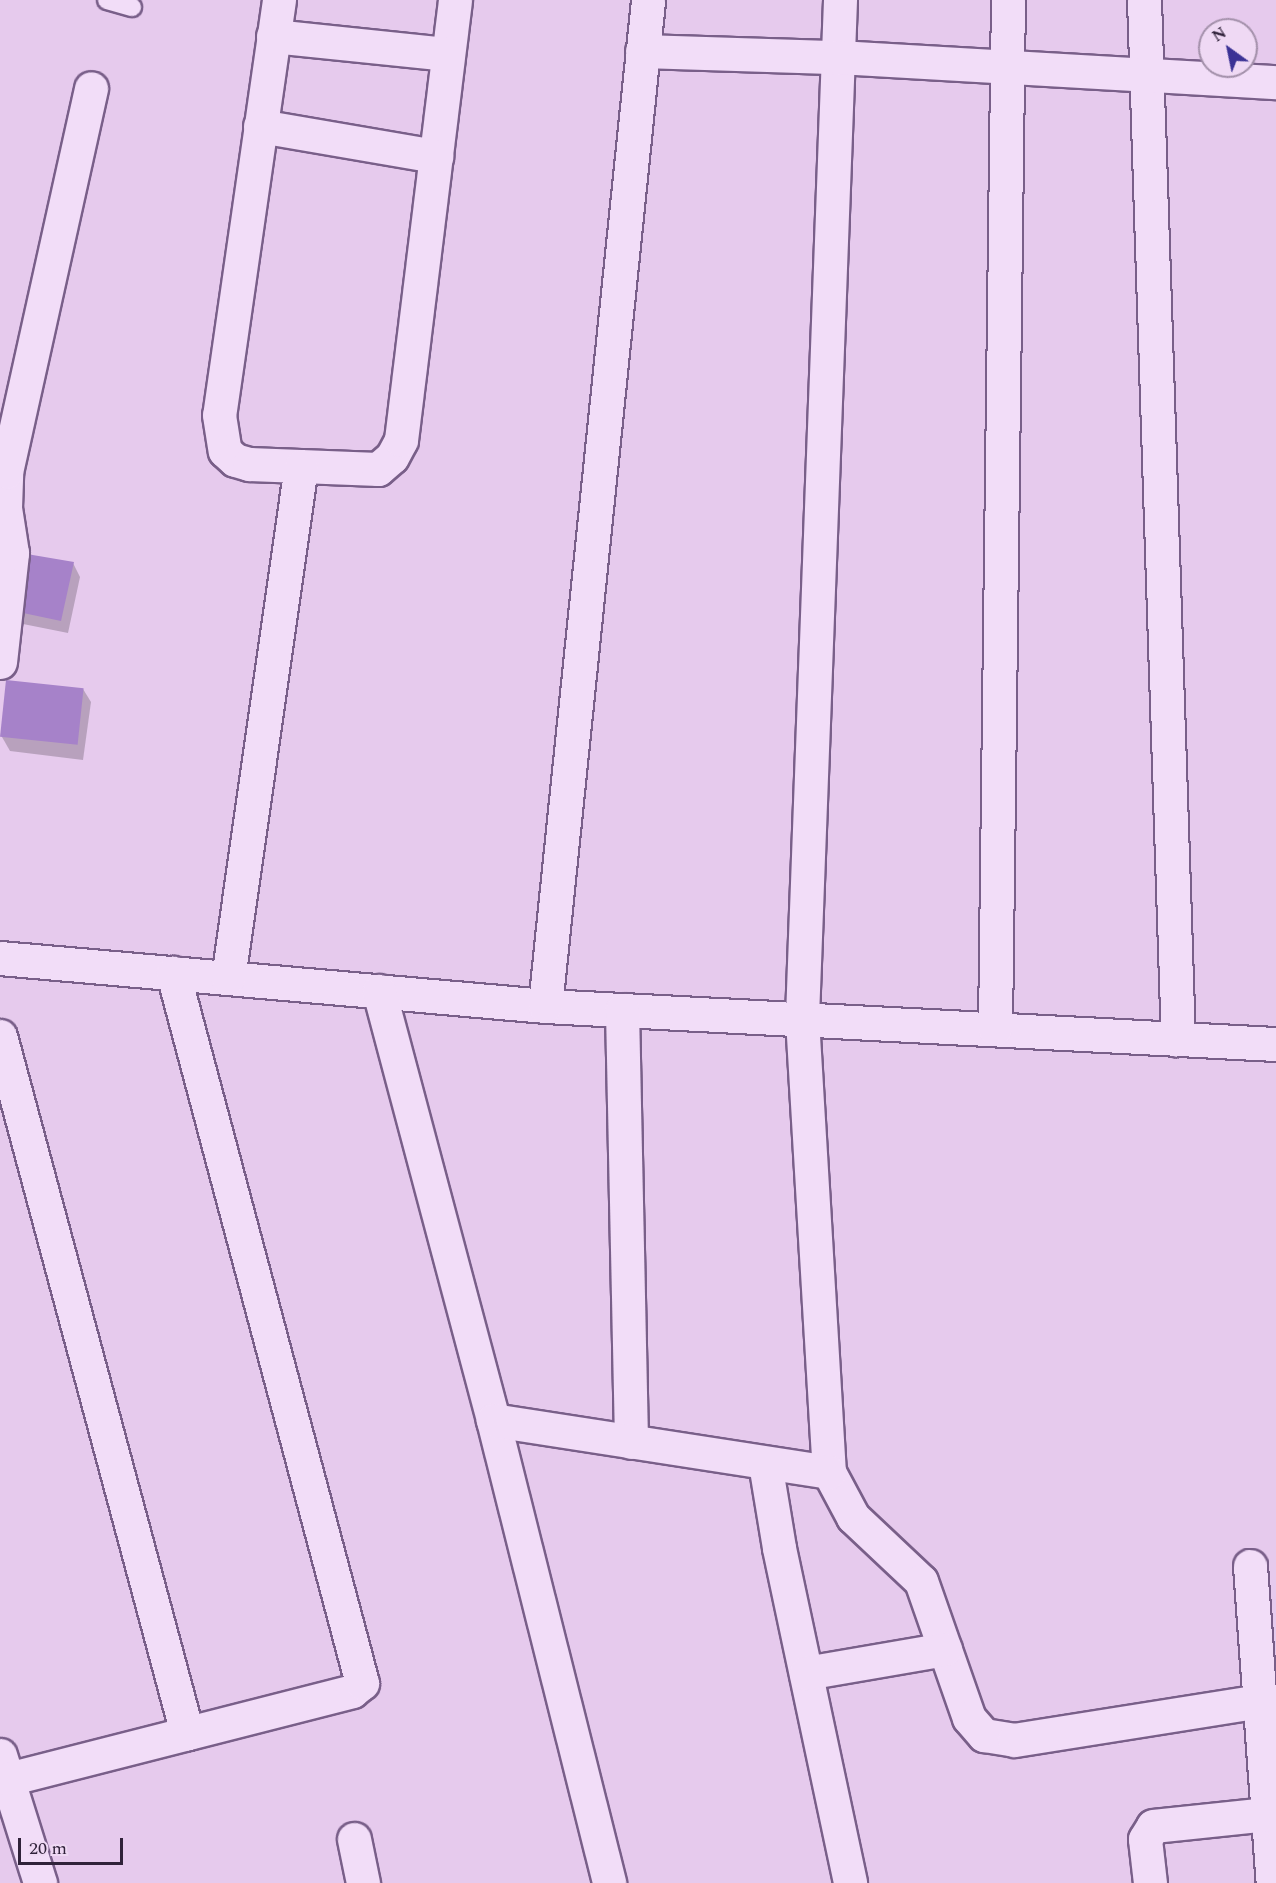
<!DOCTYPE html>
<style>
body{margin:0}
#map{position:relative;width:1276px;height:1883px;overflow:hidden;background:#e6caed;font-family:Spectral,serif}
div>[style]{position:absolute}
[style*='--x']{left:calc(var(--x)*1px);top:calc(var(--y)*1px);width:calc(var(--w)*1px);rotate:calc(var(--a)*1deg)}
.shadow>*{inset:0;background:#0003}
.building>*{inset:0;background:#a682c9;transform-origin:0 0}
.roads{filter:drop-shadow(2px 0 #795f89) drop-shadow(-2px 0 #795f89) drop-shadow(0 2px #795f89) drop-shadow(0 -2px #795f89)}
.lane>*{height:18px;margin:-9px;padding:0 9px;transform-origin:9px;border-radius:9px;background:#f2ddf8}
.street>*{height:33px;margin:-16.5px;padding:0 16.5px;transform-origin:16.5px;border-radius:16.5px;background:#f2ddf8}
span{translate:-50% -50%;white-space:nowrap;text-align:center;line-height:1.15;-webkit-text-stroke:4.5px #efd9f4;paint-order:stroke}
.north{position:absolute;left:1198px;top:18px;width:60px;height:60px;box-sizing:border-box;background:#efd9f4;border:2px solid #a390aa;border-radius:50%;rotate:327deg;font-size:16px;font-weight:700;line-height:24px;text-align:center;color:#30223a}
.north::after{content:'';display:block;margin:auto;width:21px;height:27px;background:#3b3295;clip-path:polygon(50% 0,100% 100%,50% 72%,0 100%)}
.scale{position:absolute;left:18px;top:1838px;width:105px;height:27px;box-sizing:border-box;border:3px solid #30223a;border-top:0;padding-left:8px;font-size:18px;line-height:21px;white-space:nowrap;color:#30223a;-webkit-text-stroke:4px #efd9f4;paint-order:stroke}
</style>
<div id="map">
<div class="shadow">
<i style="clip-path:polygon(73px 563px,80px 577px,68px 633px,18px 623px,10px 610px)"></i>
<i style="clip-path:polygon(83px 689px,91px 702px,83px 760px,10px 751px,2px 737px)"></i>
</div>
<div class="building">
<i style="clip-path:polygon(15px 552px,74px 562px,61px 621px,9px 610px)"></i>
<i style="left:6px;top:680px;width:78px;height:57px;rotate:6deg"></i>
</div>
<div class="roads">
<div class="lane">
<i style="--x:107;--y:0;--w:26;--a:16"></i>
</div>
<div class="street">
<i style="--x:279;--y:0;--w:419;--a:98.2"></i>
<i style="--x:219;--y:415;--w:36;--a:81"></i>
<i style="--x:225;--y:451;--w:13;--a:42"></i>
<i style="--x:235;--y:460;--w:15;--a:16"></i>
<i style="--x:249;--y:464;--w:129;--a:2.2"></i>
<i style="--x:378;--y:469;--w:18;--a:-41"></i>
<i style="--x:392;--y:457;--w:19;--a:-62"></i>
<i style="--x:401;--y:440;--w:443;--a:-83"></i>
<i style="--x:840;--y:0;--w:1020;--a:92.14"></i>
<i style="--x:802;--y:1019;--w:454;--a:86.6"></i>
<i style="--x:829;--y:1472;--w:51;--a:61.9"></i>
<i style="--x:853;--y:1517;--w:93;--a:43.3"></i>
<i style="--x:921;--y:1581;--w:145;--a:70.7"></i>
<i style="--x:969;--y:1718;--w:23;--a:49"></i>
<i style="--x:984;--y:1735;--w:30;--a:9"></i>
<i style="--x:1014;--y:1740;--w:248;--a:-9"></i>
<i style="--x:1144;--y:0;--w:1040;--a:88.13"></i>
<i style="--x:273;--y:36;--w:176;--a:5.9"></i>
<i style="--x:642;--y:51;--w:196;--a:1.8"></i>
<i style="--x:838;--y:57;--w:439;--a:3.3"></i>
<i style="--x:260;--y:126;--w:179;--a:9.7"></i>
<i style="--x:0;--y:662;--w:110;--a:-83.7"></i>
<i style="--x:12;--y:553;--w:46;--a:-98.8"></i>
<i style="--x:5;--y:508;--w:36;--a:-88"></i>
<i style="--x:6;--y:472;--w:393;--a:-77.5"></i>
<i style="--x:0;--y:958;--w:547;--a:5.03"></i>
<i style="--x:545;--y:1006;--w:732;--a:2.98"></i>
<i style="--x:228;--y:978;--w:517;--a:-81.89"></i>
<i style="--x:379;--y:991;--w:444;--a:75.1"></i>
<i style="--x:493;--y:1420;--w:477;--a:75.9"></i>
<i style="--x:545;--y:1006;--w:1011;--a:-84.15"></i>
<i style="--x:622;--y:1010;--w:432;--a:88.8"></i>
<i style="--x:995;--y:1029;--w:1029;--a:-89.28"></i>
<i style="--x:0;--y:1036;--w:722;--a:74.98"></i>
<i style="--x:493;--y:1420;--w:340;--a:8.8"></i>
<i style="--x:765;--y:1463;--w:86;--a:80.6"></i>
<i style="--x:779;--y:1548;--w:342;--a:78"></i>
<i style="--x:1250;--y:1566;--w:318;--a:85.9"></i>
<i style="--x:806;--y:1673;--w:141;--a:-9.8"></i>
<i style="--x:0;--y:1755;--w:134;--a:72.6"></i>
<i style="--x:8;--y:1779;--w:355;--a:-14.3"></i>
<i style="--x:352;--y:1691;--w:13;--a:-39"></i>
<i style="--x:362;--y:1683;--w:735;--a:-104.91"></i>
<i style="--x:354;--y:1839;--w:45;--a:78.4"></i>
<i style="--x:1150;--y:1883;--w:44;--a:-96.5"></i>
<i style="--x:1145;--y:1839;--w:15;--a:-58"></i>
<i style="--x:1153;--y:1826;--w:115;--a:-6"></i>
</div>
</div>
<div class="north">N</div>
<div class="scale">20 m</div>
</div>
